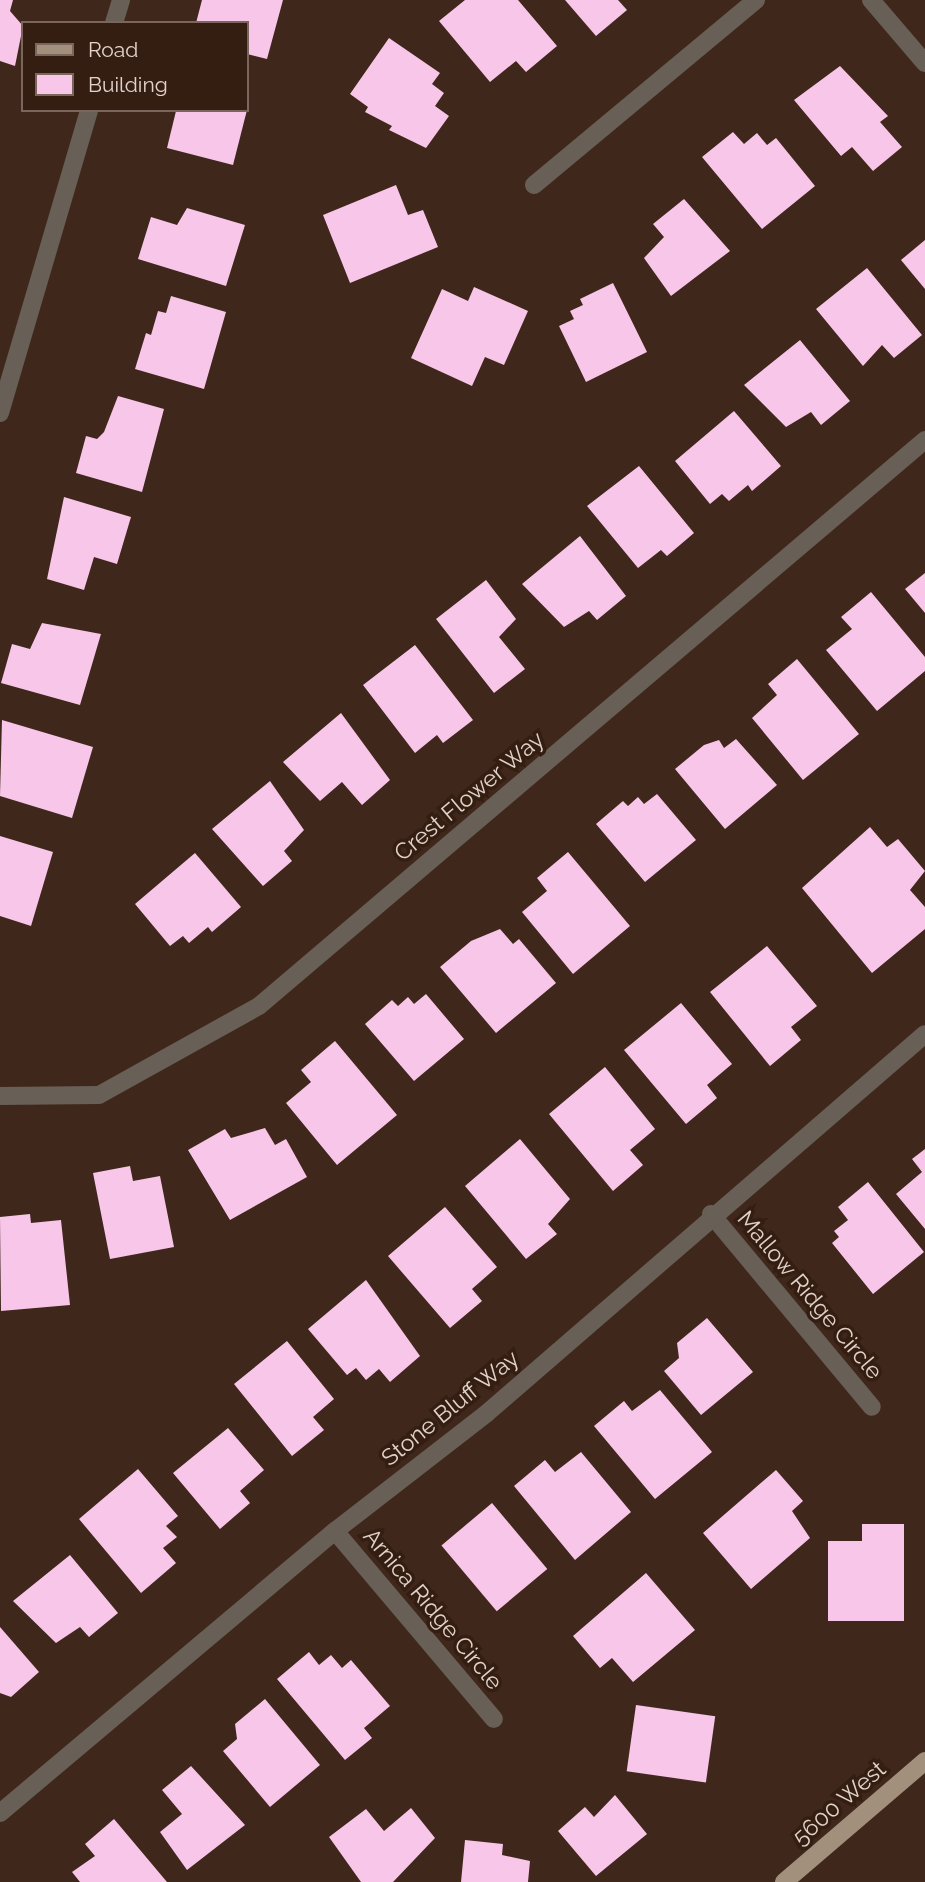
<!DOCTYPE html>
<style>
body{margin:0}
#map{position:relative;width:925px;height:1882px;overflow:hidden;background:#3f281b;font-family:Raleway,sans-serif}
div>[style]{position:absolute}
[style*='--x']{left:calc(var(--x)*1px);top:calc(var(--y)*1px);width:calc(var(--w)*1px);rotate:calc(var(--a)*1deg)}
.building>*{inset:0;background:#f8c6e9;transform-origin:0 0}
.minor>*{height:18px;margin:-9px;padding:0 9px;transform-origin:9px;border-radius:9px;background:#685f56}
.major>*{height:18px;margin:-9px;padding:0 9px;transform-origin:9px;border-radius:9px;background:#a28f7c}
span{translate:-50% -50%;white-space:nowrap;text-align:center;line-height:1.15;-webkit-text-stroke:7px #341e12;paint-order:stroke}
.street-label{font-size:23px;color:#e2d2ca}
.legend{position:absolute;left:21px;top:21px;width:228px;height:91px;box-sizing:border-box;background:#341e12;border:2px solid #7a665c;margin:0;padding:9px 12px;list-style:none;font-size:21px;color:#e2d2ca}
.legend li{display:flex;align-items:center;gap:14px;height:35px}
.legend b{width:35px;border:2px solid #7a665c}
</style>
<div id="map">
<div class="building">
<i style="clip-path:polygon(0 0,13px 0,10px 11px,23px 26px,15px 66px,0 61px)"></i>
<i style="clip-path:polygon(202px 0,283px 0,267px 59px,247px 54px,247px 23px,196px 23px)"></i>
<i style="clip-path:polygon(465px 0,518px 0,557px 46px,526px 72px,516px 61px,490px 82px,439px 21px)"></i>
<i style="clip-path:polygon(565px 0,618px 0,627px 10px,596px 36px)"></i>
<i style="clip-path:polygon(389px 38px,440px 73px,432px 84px,444px 93px,435px 106px,449px 116px,426px 148px,389px 130px,392px 126px,365px 112px,368px 107px,350px 94px)"></i>
<i style="clip-path:polygon(840px 66px,888px 116px,880px 122px,902px 147px,873px 171px,852px 147px,841px 156px,794px 100px)"></i>
<i style="clip-path:polygon(190px 110px,247px 110px,233px 165px,167px 148px,176px 111px)"></i>
<i style="clip-path:polygon(733px 132px,744px 144px,757px 133px,767px 145px,776px 138px,815px 186px,762px 229px,702px 157px)"></i>
<i style="clip-path:polygon(396px 185px,408px 215px,423px 210px,438px 247px,350px 283px,323px 215px)"></i>
<i style="clip-path:polygon(684px 199px,730px 251px,671px 296px,644px 258px,664px 237px,653px 224px)"></i>
<i style="clip-path:polygon(187px 208px,245px 225px,226px 286px,138px 259px,151px 217px,177px 225px)"></i>
<i style="clip-path:polygon(925px 240px,925px 289px,901px 260px)"></i>
<i style="clip-path:polygon(867px 268px,922px 335px,894px 358px,882px 345px,863px 366px,816px 309px)"></i>
<i style="clip-path:polygon(613px 283px,647px 352px,586px 382px,559px 326px,574px 319px,570px 311px,583px 305px,580px 299px)"></i>
<i style="clip-path:polygon(474px 287px,528px 311px,504px 365px,485px 357px,472px 386px,411px 358px,442px 289px,468px 301px)"></i>
<i style="clip-path:polygon(171px 296px,226px 312px,204px 389px,135px 369px,146px 333px,151px 335px,158px 311px,166px 313px)"></i>
<i style="clip-path:polygon(800px 340px,850px 401px,821px 425px,811px 412px,786px 427px,744px 385px)"></i>
<i style="clip-path:polygon(118px 396px,164px 409px,142px 492px,76px 473px,86px 436px,97px 439px,104px 432px)"></i>
<i style="clip-path:polygon(734px 411px,781px 466px,752px 491px,748px 485px,729px 501px,722px 494px,710px 504px,675px 461px)"></i>
<i style="clip-path:polygon(639px 466px,694px 533px,667px 556px,661px 550px,638px 568px,587px 506px)"></i>
<i style="clip-path:polygon(64px 497px,131px 517px,117px 564px,94px 557px,84px 590px,47px 579px)"></i>
<i style="clip-path:polygon(580px 536px,626px 596px,597px 620px,589px 611px,564px 627px,522px 584px)"></i>
<i style="clip-path:polygon(925px 573px,925px 613px,905px 589px)"></i>
<i style="clip-path:polygon(486px 580px,516px 619px,499px 637px,525px 669px,494px 693px,436px 619px)"></i>
<i style="clip-path:polygon(871px 592px,925px 657px,925px 671px,877px 711px,826px 650px,852px 629px,841px 617px)"></i>
<i style="clip-path:polygon(42px 623px,101px 634px,80px 705px,1px 683px,12px 644px,30px 649px)"></i>
<i style="clip-path:polygon(415px 645px,473px 720px,443px 743px,437px 735px,415px 753px,363px 685px)"></i>
<i style="clip-path:polygon(797px 659px,859px 734px,803px 780px,752px 718px,777px 695px,768px 684px)"></i>
<i style="clip-path:polygon(341px 713px,390px 780px,362px 805px,342px 782px,320px 801px,283px 762px)"></i>
<i style="clip-path:polygon(2px 720px,93px 747px,72px 818px,0 796px)"></i>
<i style="clip-path:polygon(736px 739px,777px 785px,725px 829px,675px 769px,704px 745px,719px 740px,724px 748px)"></i>
<i style="clip-path:polygon(270px 781px,304px 830px,284px 851px,292px 861px,263px 886px,212px 829px)"></i>
<i style="clip-path:polygon(657px 794px,696px 840px,645px 882px,596px 824px,623px 801px,628px 806px,638px 797px,644px 804px)"></i>
<i style="clip-path:polygon(870px 827px,887px 847px,898px 839px,925px 871px,910px 890px,925px 907px,925px 929px,872px 973px,802px 888px)"></i>
<i style="clip-path:polygon(0 836px,53px 852px,31px 926px,0 916px)"></i>
<i style="clip-path:polygon(568px 852px,630px 926px,573px 974px,522px 912px,547px 891px,537px 878px)"></i>
<i style="clip-path:polygon(195px 853px,241px 907px,212px 932px,208px 927px,189px 943px,183px 936px,170px 946px,135px 904px)"></i>
<i style="clip-path:polygon(500px 929px,513px 944px,519px 939px,556px 983px,496px 1033px,440px 967px,471px 941px)"></i>
<i style="clip-path:polygon(767px 946px,817px 1006px,791px 1027px,801px 1040px,770px 1066px,710px 992px)"></i>
<i style="clip-path:polygon(426px 994px,464px 1039px,414px 1081px,365px 1024px,392px 1000px,398px 1006px,408px 997px,414px 1004px)"></i>
<i style="clip-path:polygon(681px 1003px,732px 1064px,707px 1085px,717px 1098px,686px 1124px,624px 1050px)"></i>
<i style="clip-path:polygon(335px 1041px,397px 1115px,337px 1165px,286px 1103px,311px 1082px,301px 1070px)"></i>
<i style="clip-path:polygon(605px 1067px,655px 1129px,630px 1150px,643px 1165px,613px 1191px,549px 1114px)"></i>
<i style="clip-path:polygon(265px 1128px,275px 1145px,286px 1139px,307px 1177px,230px 1220px,188px 1150px,225px 1129px,231px 1138px)"></i>
<i style="clip-path:polygon(520px 1139px,570px 1199px,548px 1224px,557px 1234px,526px 1259px,465px 1186px)"></i>
<i style="clip-path:polygon(925px 1149px,925px 1229px,896px 1194px,922px 1172px,912px 1159px)"></i>
<i style="clip-path:polygon(130px 1166px,133px 1181px,160px 1176px,174px 1247px,110px 1259px,93px 1173px)"></i>
<i style="clip-path:polygon(868px 1182px,924px 1252px,873px 1294px,832px 1243px,839px 1237px,834px 1231px,848px 1220px,838px 1207px)"></i>
<i style="clip-path:polygon(445px 1207px,497px 1267px,472px 1289px,482px 1301px,450px 1328px,388px 1256px)"></i>
<i style="clip-path:polygon(30px 1214px,31px 1223px,61px 1220px,70px 1305px,1px 1311px,0 1217px)"></i>
<i style="clip-path:polygon(366px 1280px,420px 1356px,390px 1382px,379px 1369px,366px 1380px,356px 1368px,347px 1375px,308px 1329px)"></i>
<i style="clip-path:polygon(707px 1318px,753px 1372px,701px 1415px,664px 1371px,679px 1358px,677px 1343px)"></i>
<i style="clip-path:polygon(287px 1341px,334px 1399px,313px 1417px,324px 1430px,292px 1456px,234px 1384px)"></i>
<i style="clip-path:polygon(660px 1390px,712px 1452px,655px 1499px,594px 1426px,624px 1401px,632px 1411px)"></i>
<i style="clip-path:polygon(228px 1428px,264px 1470px,240px 1491px,250px 1503px,220px 1529px,173px 1473px)"></i>
<i style="clip-path:polygon(581px 1452px,631px 1512px,575px 1560px,514px 1486px,545px 1460px,555px 1472px)"></i>
<i style="clip-path:polygon(138px 1469px,178px 1516px,166px 1526px,177px 1537px,163px 1548px,176px 1563px,141px 1593px,79px 1519px)"></i>
<i style="clip-path:polygon(776px 1470px,803px 1501px,792px 1511px,810px 1538px,751px 1589px,703px 1533px)"></i>
<i style="left:492px;top:1503px;width:86px;height:66px;rotate:50deg"></i>
<i style="clip-path:polygon(862px 1524px,904px 1524px,904px 1621px,828px 1621px,828px 1541px,862px 1541px)"></i>
<i style="clip-path:polygon(70px 1555px,118px 1613px,89px 1637px,80px 1627px,56px 1643px,13px 1601px)"></i>
<i style="clip-path:polygon(646px 1573px,695px 1630px,633px 1682px,612px 1658px,600px 1668px,573px 1636px)"></i>
<i style="clip-path:polygon(0 1627px,39px 1672px,11px 1697px,0 1693px)"></i>
<i style="clip-path:polygon(309px 1652px,319px 1665px,331px 1655px,342px 1668px,351px 1660px,390px 1706px,364px 1728px,372px 1738px,345px 1760px,277px 1679px)"></i>
<i style="clip-path:polygon(265px 1699px,320px 1765px,270px 1807px,223px 1751px,237px 1739px,235px 1724px)"></i>
<i style="left:636px;top:1705px;width:80px;height:67px;rotate:8deg"></i>
<i style="clip-path:polygon(191px 1766px,245px 1825px,187px 1870px,160px 1832px,182px 1814px,162px 1790px)"></i>
<i style="clip-path:polygon(615px 1795px,647px 1834px,596px 1876px,558px 1831px,585px 1807px,594px 1817px)"></i>
<i style="clip-path:polygon(411px 1808px,435px 1838px,393px 1882px,361px 1882px,329px 1837px,366px 1809px,384px 1831px)"></i>
<i style="clip-path:polygon(114px 1819px,167px 1882px,80px 1882px,72px 1872px,95px 1856px,85px 1844px)"></i>
<i style="clip-path:polygon(465px 1840px,503px 1844px,502px 1855px,530px 1861px,528px 1882px,461px 1882px)"></i>
</div>
<div class="minor">
<i style="--x:871;--y:0;--w:83;--a:49.4"></i>
<i style="--x:114;--y:23;--w:24;--a:-73"></i>
<i style="--x:534;--y:185;--w:289;--a:-39.8"></i>
<i style="--x:0;--y:413;--w:316;--a:-73.6"></i>
<i style="--x:0;--y:1096;--w:99;--a:-0.6"></i>
<i style="--x:99;--y:1095;--w:183;--a:-29.1"></i>
<i style="--x:259;--y:1006;--w:874;--a:-40.36"></i>
<i style="--x:711;--y:1214;--w:251;--a:50.2"></i>
<i style="--x:335;--y:1531;--w:246;--a:49.8"></i>
<i style="--x:0;--y:1813;--w:438;--a:-40.1"></i>
<i style="--x:335;--y:1531;--w:192;--a:-37.8"></i>
<i style="--x:487;--y:1413;--w:579;--a:-40.87"></i>
</div>
<div class="major">
<i style="--x:784;--y:1882;--w:186;--a:-40.6"></i>
</div>
<div class="street-label">
<span style="left:469px;top:796px;rotate:-40deg">Crest Flower Way</span>
<span style="left:810px;top:1295px;rotate:50deg">Mallow Ridge Circle</span>
<span style="left:450px;top:1408px;rotate:-39deg">Stone Bluff Way</span>
<span style="left:433px;top:1609px;rotate:50deg">Arnica Ridge Circle</span>
<span style="left:839px;top:1803px;rotate:-41deg">5600 West</span>
</div>
<ul class="legend">
<li><b style="height:9px;background:#a28f7c"></b>Road</li>
<li><b style="height:19px;background:#f8c6e9"></b>Building</li>
</ul>
</div>
